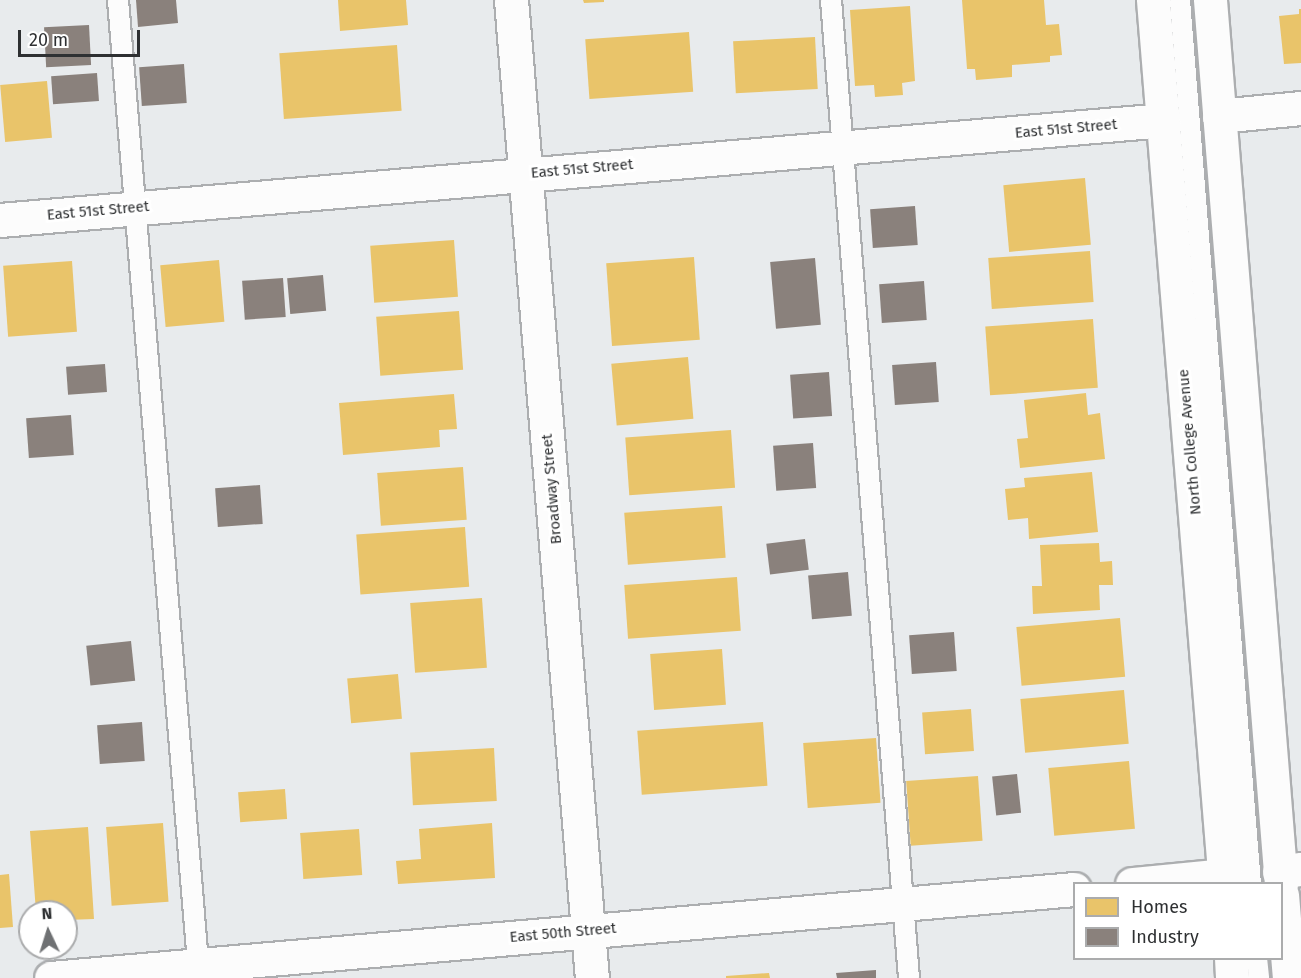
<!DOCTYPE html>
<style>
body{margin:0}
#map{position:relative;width:1301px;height:978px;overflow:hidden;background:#e8ebed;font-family:"Fira Sans",sans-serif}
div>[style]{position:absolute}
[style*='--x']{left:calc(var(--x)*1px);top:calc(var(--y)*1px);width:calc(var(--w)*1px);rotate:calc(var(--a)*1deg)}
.homes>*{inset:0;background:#e9c46a;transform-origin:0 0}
.industry>*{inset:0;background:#8a817c;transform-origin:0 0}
.roads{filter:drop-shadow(2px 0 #acaeb0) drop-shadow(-2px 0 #acaeb0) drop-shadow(0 2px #acaeb0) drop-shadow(0 -2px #acaeb0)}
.lane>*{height:20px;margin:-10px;padding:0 10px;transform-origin:10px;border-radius:10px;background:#fcfcfc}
.street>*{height:33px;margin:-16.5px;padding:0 16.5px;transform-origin:16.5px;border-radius:16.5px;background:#fcfcfc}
.secondary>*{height:33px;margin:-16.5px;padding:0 16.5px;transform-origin:16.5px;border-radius:16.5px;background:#fcfcfc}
span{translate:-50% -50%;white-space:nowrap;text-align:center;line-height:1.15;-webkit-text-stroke:6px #fff;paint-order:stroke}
.street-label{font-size:15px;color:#2e3032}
.legend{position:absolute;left:1073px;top:882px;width:210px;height:78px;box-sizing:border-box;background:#fff;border:2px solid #abacad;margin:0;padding:8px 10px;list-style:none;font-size:18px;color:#2e3032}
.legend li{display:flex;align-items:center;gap:12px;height:30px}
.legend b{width:30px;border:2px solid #abacad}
.north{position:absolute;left:18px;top:900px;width:60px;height:60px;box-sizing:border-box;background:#fff;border:2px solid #abacad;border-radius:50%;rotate:356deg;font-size:16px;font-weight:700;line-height:24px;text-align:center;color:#2e3032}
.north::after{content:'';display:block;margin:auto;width:21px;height:27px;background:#6f7173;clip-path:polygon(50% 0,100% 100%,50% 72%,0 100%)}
.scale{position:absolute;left:18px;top:30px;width:122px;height:27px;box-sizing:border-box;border:3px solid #2e3032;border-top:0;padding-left:8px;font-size:18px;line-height:21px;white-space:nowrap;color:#2e3032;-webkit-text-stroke:4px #fff;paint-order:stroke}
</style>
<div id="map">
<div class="homes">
<i style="clip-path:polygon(338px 0,406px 0,408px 25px,340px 31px)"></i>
<i style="clip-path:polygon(583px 0,604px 0,604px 2px,584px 3px)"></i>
<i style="clip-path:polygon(962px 0,1044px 0,1046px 25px,1059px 24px,1062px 55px,1050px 56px,1050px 62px,1012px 65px,1012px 77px,976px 80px,975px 69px,967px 69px)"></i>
<i style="clip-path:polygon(910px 6px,915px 81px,902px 83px,903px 95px,875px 97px,874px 85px,855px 86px,850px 10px)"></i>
<i style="clip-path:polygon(1299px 9px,1301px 9px,1301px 63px,1284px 64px,1279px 16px,1299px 14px)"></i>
<i style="left:689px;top:32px;width:60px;height:104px;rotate:86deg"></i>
<i style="left:815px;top:37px;width:52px;height:82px;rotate:87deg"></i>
<i style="left:397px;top:45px;width:66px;height:118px;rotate:86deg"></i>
<i style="left:47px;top:81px;width:57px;height:47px;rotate:85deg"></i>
<i style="left:1085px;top:178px;width:67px;height:82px;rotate:85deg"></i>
<i style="left:454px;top:240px;width:57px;height:84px;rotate:86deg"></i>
<i style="left:1090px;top:251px;width:51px;height:102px;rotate:86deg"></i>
<i style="left:694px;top:257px;width:83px;height:88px;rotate:86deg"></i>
<i style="left:219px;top:260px;width:62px;height:59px;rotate:85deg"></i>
<i style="left:72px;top:261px;width:71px;height:69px;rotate:86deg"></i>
<i style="left:459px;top:311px;width:59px;height:83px;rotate:86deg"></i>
<i style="left:1093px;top:319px;width:69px;height:108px;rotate:86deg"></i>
<i style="left:688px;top:357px;width:62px;height:77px;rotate:85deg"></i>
<i style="clip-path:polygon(1086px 393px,1088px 415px,1100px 413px,1105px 459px,1020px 468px,1017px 439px,1028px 438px,1024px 400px)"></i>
<i style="clip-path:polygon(454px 394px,457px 429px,439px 430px,440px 447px,343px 455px,339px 403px)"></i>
<i style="left:731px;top:430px;width:58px;height:106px;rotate:86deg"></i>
<i style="left:463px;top:467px;width:53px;height:86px;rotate:86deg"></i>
<i style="clip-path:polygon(1092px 472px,1098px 532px,1029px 539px,1028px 518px,1008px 520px,1005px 489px,1025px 487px,1024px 478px)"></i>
<i style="left:722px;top:506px;width:52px;height:98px;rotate:86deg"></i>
<i style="left:465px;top:527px;width:60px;height:109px;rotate:86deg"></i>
<i style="clip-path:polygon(1099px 543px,1100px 562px,1112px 561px,1113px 585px,1099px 585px,1100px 610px,1033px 614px,1032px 586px,1042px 586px,1040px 545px)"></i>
<i style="left:737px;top:577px;width:54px;height:113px;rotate:86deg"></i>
<i style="left:482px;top:598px;width:70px;height:72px;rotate:86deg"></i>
<i style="left:1120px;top:618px;width:59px;height:104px;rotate:85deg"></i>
<i style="left:722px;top:649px;width:56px;height:72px;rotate:86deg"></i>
<i style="left:398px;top:674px;width:45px;height:51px;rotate:85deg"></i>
<i style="left:1124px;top:690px;width:54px;height:104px;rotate:85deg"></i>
<i style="left:971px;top:709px;width:42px;height:49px;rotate:86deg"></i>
<i style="left:763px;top:722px;width:64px;height:126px;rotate:86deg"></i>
<i style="left:876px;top:738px;width:65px;height:73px;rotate:86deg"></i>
<i style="left:494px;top:748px;width:53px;height:84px;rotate:87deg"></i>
<i style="left:1129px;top:761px;width:68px;height:81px;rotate:85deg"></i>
<i style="left:978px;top:776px;width:65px;height:72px;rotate:86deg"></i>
<i style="left:285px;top:789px;width:30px;height:47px;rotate:86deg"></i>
<i style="left:163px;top:823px;width:79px;height:57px;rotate:86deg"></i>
<i style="clip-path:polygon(492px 823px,495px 878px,398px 884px,396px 861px,421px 859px,419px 829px)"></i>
<i style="clip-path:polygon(88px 827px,94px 919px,66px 920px,66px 912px,36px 912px,30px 831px)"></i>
<i style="left:359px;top:829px;width:46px;height:59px;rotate:86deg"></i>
<i style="clip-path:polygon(9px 874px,13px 927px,0 928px,0 875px)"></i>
<i style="clip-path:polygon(769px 973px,770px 978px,726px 978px,726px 976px)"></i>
</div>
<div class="industry">
<i style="clip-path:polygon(136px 0,176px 0,178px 23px,138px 27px)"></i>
<i style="left:89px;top:25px;width:40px;height:45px;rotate:87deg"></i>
<i style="left:184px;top:64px;width:39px;height:45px;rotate:86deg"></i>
<i style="left:97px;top:73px;width:28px;height:46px;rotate:86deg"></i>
<i style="left:915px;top:206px;width:39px;height:45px;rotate:86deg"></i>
<i style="left:815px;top:258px;width:67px;height:45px;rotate:85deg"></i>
<i style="left:323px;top:275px;width:36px;height:36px;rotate:85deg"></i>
<i style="left:283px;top:278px;width:39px;height:41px;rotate:86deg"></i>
<i style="left:924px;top:281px;width:39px;height:45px;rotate:86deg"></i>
<i style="left:936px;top:362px;width:40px;height:44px;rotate:86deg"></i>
<i style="left:105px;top:364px;width:28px;height:39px;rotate:86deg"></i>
<i style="left:829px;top:372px;width:44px;height:39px;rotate:86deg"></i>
<i style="left:71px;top:415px;width:40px;height:45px;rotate:86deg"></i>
<i style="left:813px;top:443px;width:45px;height:40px;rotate:86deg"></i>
<i style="left:260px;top:485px;width:39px;height:45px;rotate:86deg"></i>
<i style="left:805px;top:539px;width:31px;height:39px;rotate:83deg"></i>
<i style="left:848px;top:572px;width:44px;height:40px;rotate:85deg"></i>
<i style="left:954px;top:632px;width:39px;height:45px;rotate:86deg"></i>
<i style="left:131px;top:641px;width:40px;height:45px;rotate:84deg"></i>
<i style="left:142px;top:722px;width:39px;height:45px;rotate:86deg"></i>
<i style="left:1017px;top:774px;width:39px;height:25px;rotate:84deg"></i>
<i style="clip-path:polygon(876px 970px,876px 978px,837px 978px,836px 973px)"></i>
</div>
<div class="roads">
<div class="lane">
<i style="--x:118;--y:0;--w:978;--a:85.25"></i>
<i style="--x:831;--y:0;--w:981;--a:85.44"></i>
<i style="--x:1180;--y:0;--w:887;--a:85.41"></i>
<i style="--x:1257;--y:958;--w:20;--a:84"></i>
</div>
<div class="street">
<i style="--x:511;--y:0;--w:981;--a:85.27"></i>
<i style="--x:1219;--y:116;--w:82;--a:-5.6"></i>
<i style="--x:0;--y:220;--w:1168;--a:-4.91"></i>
<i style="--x:1279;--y:872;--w:22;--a:-8"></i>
<i style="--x:1132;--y:884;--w:93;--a:-5.5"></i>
<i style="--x:51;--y:978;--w:1027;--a:-4.97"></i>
</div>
<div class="secondary">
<i style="--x:1153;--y:0;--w:887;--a:85.34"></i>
<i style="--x:1210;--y:0;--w:887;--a:85.41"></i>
<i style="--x:1282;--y:895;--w:83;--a:85.2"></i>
<i style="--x:1231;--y:958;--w:20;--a:87"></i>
</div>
</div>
<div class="street-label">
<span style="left:1066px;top:129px;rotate:-5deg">East 51st Street</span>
<span style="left:582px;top:169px;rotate:-5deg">East 51st Street</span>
<span style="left:98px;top:211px;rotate:-5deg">East 51st Street</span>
<span style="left:1190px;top:442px;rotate:-95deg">North College Avenue</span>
<span style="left:552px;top:489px;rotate:-95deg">Broadway Street</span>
<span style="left:563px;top:933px;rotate:-5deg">East 50th Street</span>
</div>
<ul class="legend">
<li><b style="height:16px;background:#e9c46a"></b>Homes</li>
<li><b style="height:16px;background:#8a817c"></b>Industry</li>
</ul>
<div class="north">N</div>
<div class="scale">20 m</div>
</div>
